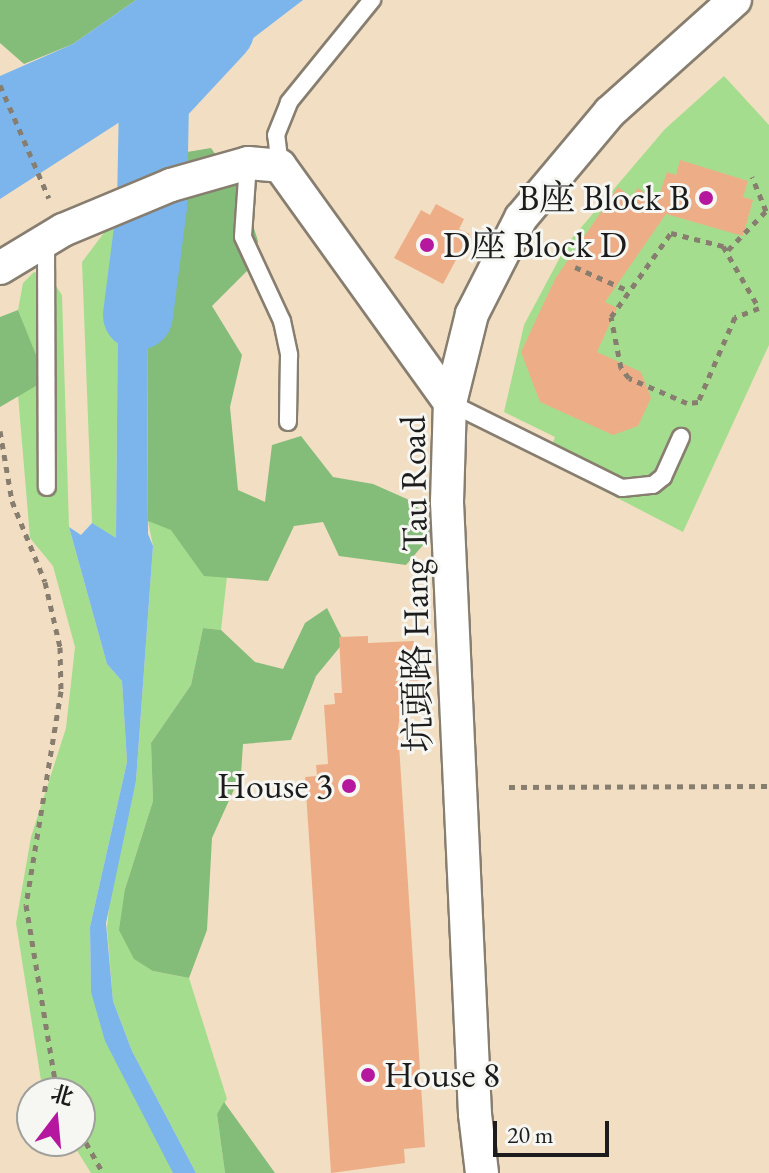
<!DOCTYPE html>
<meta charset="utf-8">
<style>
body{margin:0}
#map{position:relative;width:769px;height:1173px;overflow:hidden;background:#f2dfc3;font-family:"EB Garamond","Noto Serif SC",serif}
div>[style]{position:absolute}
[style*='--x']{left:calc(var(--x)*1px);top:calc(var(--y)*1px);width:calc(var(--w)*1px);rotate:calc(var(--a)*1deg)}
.green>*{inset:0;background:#a5dd8e}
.forest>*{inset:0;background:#84bc79}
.water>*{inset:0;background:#7bb5ec}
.river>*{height:70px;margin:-35px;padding:0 35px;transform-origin:35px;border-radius:35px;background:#7bb5ec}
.building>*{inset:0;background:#edae87}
.path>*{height:5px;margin-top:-2.5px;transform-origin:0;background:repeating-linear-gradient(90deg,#877e70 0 6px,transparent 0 12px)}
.roads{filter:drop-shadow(2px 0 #877e70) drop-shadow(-2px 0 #877e70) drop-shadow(0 2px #877e70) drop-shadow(0 -2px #877e70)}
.lane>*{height:16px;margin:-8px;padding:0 8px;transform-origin:8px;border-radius:8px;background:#fff}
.street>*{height:32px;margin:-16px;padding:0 16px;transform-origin:16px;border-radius:16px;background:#fff}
.dots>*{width:22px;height:22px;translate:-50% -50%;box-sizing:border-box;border:4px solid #f6f6f2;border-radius:50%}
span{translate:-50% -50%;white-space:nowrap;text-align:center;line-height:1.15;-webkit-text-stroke:6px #f6f6f2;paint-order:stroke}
.poi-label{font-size:36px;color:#1c1c1c}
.right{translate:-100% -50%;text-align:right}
.left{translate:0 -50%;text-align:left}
.street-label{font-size:36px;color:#1c1c1c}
.north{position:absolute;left:16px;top:1077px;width:80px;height:80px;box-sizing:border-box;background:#f6f6f2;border:2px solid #9f9f9c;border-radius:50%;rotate:16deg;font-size:22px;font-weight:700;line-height:32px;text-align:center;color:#1c1c1c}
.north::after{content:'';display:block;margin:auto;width:28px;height:36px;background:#b5179e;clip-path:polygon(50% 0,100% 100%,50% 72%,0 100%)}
.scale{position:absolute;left:493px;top:1121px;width:116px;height:36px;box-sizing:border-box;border:4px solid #1c1c1c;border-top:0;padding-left:10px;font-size:24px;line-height:28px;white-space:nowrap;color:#1c1c1c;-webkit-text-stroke:6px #f6f6f2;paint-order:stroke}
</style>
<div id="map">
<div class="green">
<i style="clip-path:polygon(724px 76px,769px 125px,769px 345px,683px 532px,546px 461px,555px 437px,504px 412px,524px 325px,567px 244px,665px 129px)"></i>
<i style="clip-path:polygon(129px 224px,128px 264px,118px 309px,116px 539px,92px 523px,82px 262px,106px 230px)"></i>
<i style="clip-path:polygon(34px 272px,49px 276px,62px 295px,69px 527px,107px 664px,122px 681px,127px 762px,90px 927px,91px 992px,173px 1173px,91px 1173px,71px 1141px,80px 1141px,80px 1093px,43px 1093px,16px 923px,31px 837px,66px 728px,75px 647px,53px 566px,30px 538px,18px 395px,45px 380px,18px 310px,23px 283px)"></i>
<i style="clip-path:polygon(148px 521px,230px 550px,221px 630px,203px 628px,191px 685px,151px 743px,153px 801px,125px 889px,153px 971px,189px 978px,227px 1099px,217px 1114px,225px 1173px,196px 1173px,132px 1051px,113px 1001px,107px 928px,112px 878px,136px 781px,153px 546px)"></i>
</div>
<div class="forest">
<i style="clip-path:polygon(0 0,136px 0,73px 44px,24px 64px,0 43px)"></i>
<i style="clip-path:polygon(211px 148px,244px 197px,258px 241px,253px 265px,212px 306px,242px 355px,230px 407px,238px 490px,265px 502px,272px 445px,301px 436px,333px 477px,373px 484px,407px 499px,440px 525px,406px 565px,339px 556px,323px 522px,294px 526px,268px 581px,204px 576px,171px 530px,148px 521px,147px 316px,156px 250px,171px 185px,187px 152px)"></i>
<i style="clip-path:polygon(18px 310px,46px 380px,0 407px,0 317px)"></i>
<i style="clip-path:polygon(327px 608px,344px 642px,316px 676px,291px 740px,243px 744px,241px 774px,212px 838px,207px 930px,189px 978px,153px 971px,134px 959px,119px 930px,125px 889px,153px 801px,151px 743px,191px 685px,203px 628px,221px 630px,255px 662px,283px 669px,305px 623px)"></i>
<i style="clip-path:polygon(224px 1102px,275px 1173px,225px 1173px,217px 1114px)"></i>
</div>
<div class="water">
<i style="clip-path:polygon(136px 0,303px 0,200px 79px,154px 100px,0 199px,0 76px,73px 44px)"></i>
<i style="clip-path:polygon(167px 218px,153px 258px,147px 316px,148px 534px,153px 546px,136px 781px,106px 923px,113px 1001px,132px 1051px,196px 1173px,173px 1173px,105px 1041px,91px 992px,90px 927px,127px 762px,122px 681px,107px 664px,69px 527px,81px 535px,92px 523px,116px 538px,118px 309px,128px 264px,129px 224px)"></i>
</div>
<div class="river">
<i style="--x:138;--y:315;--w:110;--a:-82.7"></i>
<i style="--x:152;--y:206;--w:106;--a:-88.9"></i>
<i style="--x:154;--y:100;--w:96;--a:-47.1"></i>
</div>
<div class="building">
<i style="clip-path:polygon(680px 160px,748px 181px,743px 197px,753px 200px,743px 236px,666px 214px,605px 302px,617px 308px,597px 352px,641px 372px,651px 398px,638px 426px,613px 435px,540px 402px,521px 352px,555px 279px,618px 187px,631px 197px,638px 188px,657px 202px,667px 172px,676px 175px)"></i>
<i style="clip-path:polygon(436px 204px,464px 219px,459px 229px,470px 234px,443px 284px,394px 258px,421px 210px,430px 215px)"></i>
<i style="clip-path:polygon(368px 636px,368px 643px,414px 641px,417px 656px,420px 714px,400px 715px,398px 729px,425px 1147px,404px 1149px,405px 1163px,331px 1173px,305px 777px,317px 776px,316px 765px,328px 764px,324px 705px,335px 704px,334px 693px,342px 693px,339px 637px)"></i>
</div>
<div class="path">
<i style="--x:0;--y:85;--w:123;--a:66.6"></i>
<i style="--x:671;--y:233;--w:54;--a:14"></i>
<i style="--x:723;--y:246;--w:72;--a:59.9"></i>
<i style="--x:759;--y:308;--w:26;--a:159"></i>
<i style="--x:735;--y:317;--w:93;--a:113.5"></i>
<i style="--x:698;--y:402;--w:11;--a:175"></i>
<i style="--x:687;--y:403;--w:63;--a:-156.7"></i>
<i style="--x:629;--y:378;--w:13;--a:-129"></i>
<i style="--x:621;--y:368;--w:52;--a:-101.1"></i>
<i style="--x:611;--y:317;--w:103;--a:-54.5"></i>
<i style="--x:728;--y:250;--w:54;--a:-45.7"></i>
<i style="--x:766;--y:211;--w:37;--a:-112"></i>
<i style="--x:575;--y:267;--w:57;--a:23.9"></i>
<i style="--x:0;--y:431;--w:71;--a:80.3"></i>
<i style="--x:12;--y:501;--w:87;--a:67.8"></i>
<i style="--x:45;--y:582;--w:67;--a:77"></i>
<i style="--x:60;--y:647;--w:44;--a:88.7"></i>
<i style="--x:61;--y:691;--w:217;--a:99.3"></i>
<i style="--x:26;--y:905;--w:191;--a:80.6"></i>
<i style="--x:509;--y:787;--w:260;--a:-0.2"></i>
<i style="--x:80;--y:1132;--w:47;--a:60.7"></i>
</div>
<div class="roads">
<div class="lane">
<i style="--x:248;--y:163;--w:74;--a:93.9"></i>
<i style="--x:243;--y:237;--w:93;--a:65.1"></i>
<i style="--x:282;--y:321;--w:35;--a:78"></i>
<i style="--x:289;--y:355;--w:67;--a:90.9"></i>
<i style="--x:280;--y:166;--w:31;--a:-97"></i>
<i style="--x:276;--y:135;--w:35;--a:-68"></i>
<i style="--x:289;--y:102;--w:132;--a:-50.9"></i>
<i style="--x:46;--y:241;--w:246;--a:89.8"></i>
<i style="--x:450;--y:403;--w:192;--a:26.3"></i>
<i style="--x:622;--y:488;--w:31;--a:-6"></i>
<i style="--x:653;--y:485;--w:13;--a:-39"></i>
<i style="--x:663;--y:477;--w:44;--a:-65.8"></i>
</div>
<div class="street">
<i style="--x:0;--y:268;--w:74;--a:-31.1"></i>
<i style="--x:63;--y:230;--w:117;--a:-22.6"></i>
<i style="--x:171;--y:185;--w:80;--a:-15.9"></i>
<i style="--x:248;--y:163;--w:32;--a:5"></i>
<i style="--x:280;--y:166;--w:292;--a:54.3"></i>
<i style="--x:482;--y:1173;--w:59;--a:-96.8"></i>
<i style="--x:475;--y:1114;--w:613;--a:-92.62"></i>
<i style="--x:447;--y:502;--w:99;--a:-88.3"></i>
<i style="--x:450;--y:403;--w:92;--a:-76.1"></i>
<i style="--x:472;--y:314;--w:108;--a:-63"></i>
<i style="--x:521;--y:218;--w:138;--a:-50"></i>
<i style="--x:610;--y:112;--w:168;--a:-41.9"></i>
</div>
</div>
<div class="dots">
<i style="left:706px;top:198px;background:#b5179e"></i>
<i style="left:427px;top:245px;background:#b5179e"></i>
<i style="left:349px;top:786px;background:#b5179e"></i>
<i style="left:368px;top:1075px;background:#b5179e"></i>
</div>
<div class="poi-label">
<span class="right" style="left:690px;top:198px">B座 Block B</span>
<span class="left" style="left:443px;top:245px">D座 Block D</span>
<span class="right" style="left:333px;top:786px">House 3</span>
<span class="left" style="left:384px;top:1075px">House 8</span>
</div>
<div class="street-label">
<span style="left:415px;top:584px;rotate:-91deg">坑頭路 Hang Tau Road</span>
</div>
<div class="north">北</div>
<div class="scale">20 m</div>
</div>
